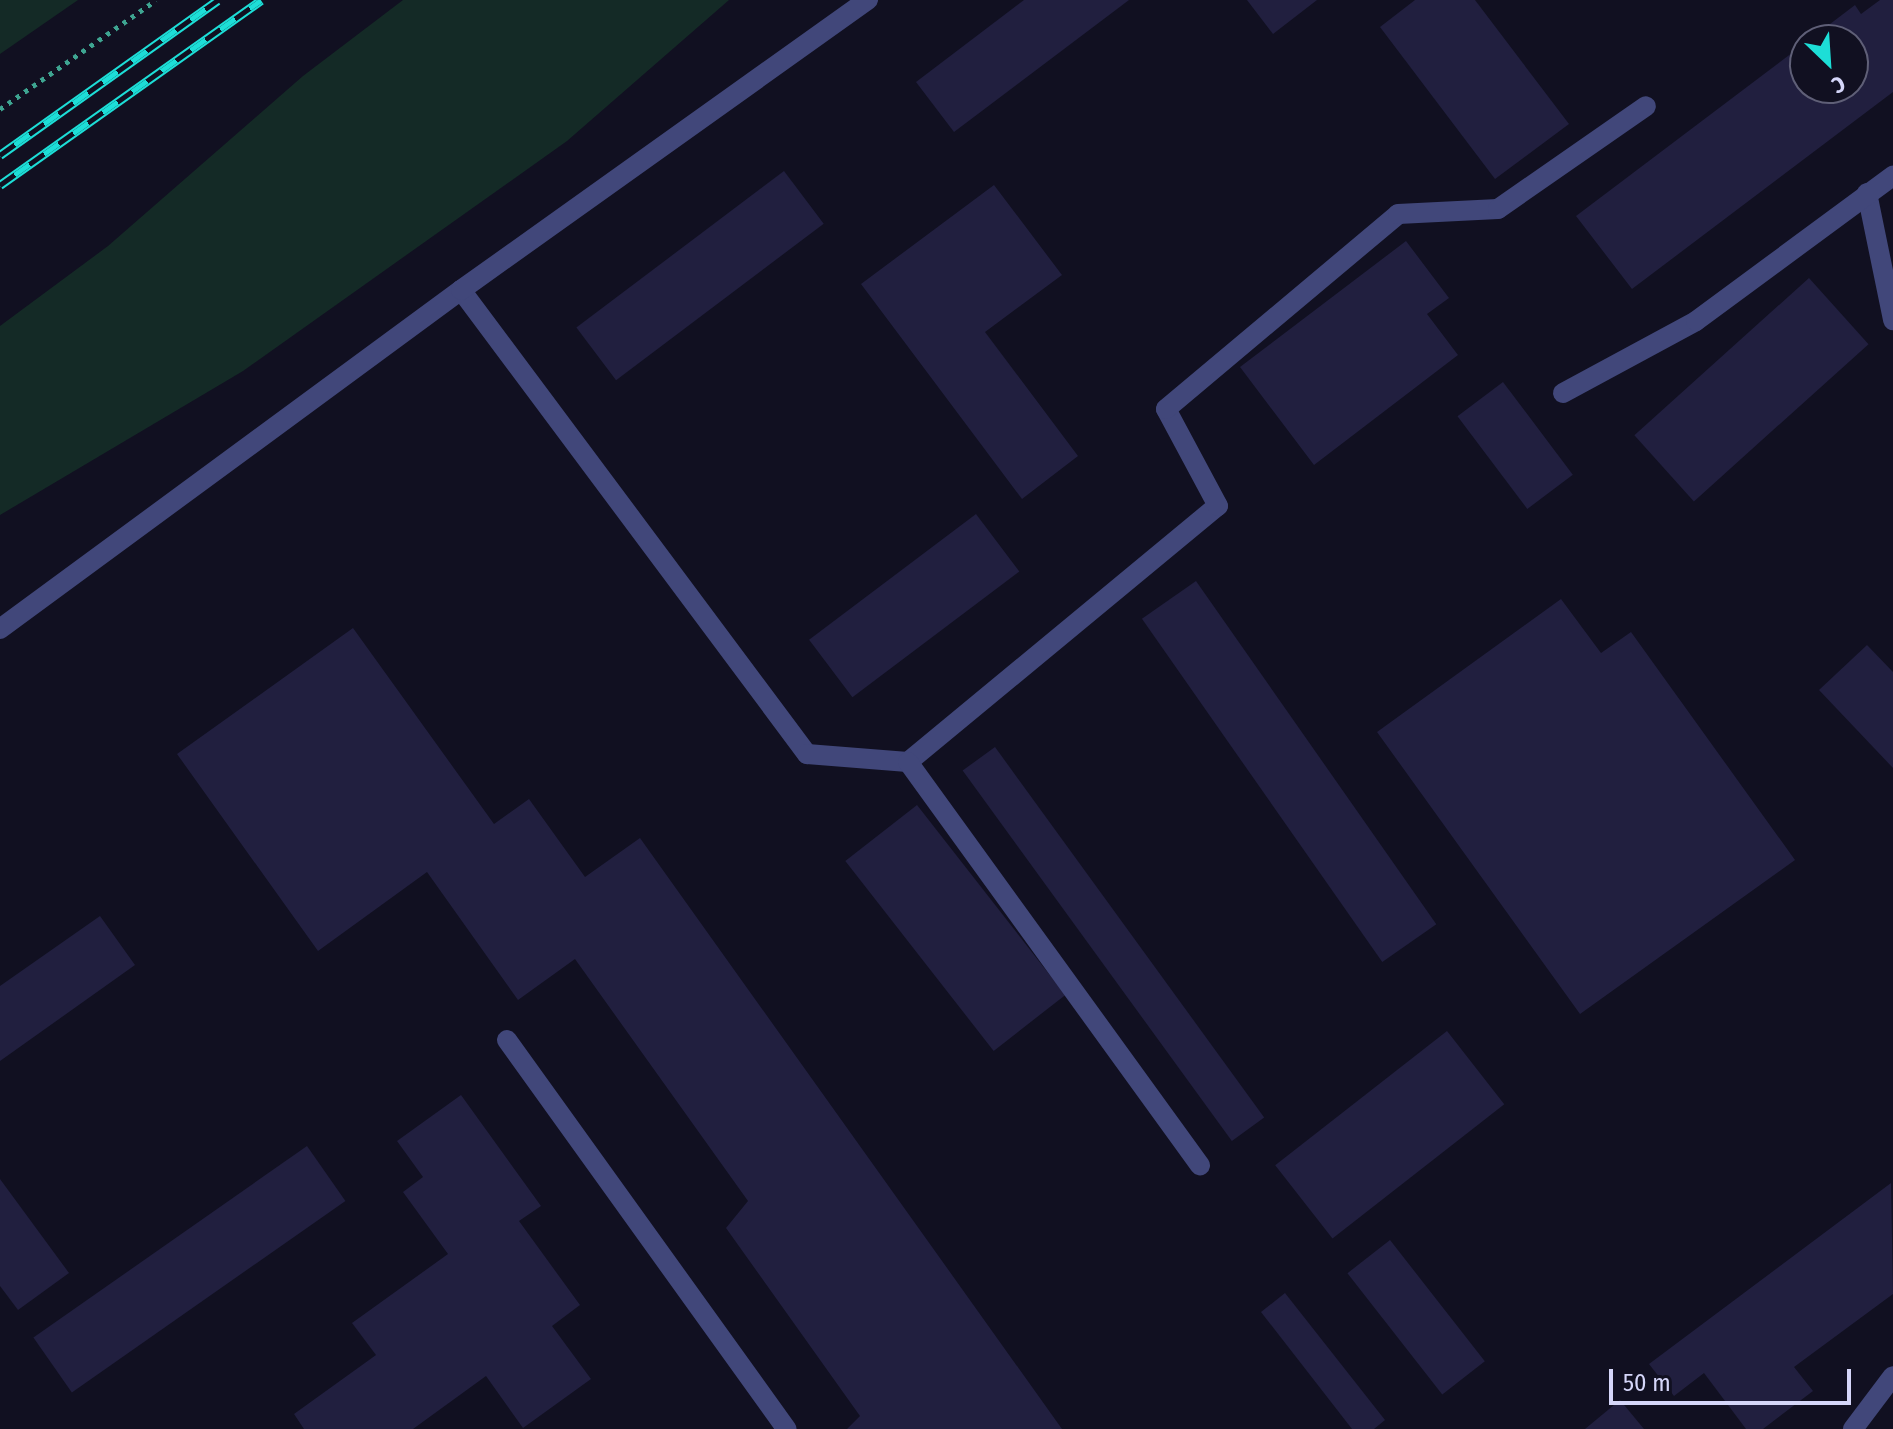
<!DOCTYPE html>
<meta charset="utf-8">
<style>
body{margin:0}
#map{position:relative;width:1893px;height:1429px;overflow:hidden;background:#111021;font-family:"Fira Sans Condensed",sans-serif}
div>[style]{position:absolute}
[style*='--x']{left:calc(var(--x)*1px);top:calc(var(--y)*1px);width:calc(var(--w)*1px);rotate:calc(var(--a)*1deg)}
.green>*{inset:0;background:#142a26}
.building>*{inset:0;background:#211f3f;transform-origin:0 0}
.path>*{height:5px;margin-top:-2.5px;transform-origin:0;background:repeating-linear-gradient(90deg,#3ea591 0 4px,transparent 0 10px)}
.minor>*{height:20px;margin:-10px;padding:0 10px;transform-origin:10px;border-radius:10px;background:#41477a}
.rail>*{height:9px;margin-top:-4.5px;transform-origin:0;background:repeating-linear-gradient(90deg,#111021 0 18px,#1dded7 0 36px);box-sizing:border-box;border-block:2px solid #1dded7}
span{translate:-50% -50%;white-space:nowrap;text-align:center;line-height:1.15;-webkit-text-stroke:8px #111021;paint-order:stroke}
.north{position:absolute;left:1789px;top:24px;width:80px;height:80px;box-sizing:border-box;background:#111021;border:2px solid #5f5f77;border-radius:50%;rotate:155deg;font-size:22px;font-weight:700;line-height:32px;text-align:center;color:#d5d6f9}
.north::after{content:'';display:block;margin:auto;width:28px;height:36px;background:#1dded7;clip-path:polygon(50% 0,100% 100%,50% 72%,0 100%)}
.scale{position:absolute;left:1609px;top:1369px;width:242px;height:36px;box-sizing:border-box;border:4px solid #d5d6f9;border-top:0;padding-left:10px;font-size:24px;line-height:28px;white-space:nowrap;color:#d5d6f9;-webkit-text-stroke:6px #111021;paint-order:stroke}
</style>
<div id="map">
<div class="green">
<i style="clip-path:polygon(0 0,78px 0,0 54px)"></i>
<i style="clip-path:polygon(403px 0,729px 0,567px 141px,243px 371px,0 515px,0 326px,108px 246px,303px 76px)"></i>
</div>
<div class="building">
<i style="clip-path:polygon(1024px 0,1129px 0,954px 132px,916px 82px)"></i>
<i style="clip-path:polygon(1247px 0,1317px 0,1273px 34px)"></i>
<i style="clip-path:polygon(1415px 0,1475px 0,1569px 124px,1495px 179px,1380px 27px)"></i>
<i style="clip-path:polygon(1880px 0,1893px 0,1893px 92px,1632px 289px,1576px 216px,1805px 43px,1805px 88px,1853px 88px,1853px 40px,1809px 40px,1855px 5px,1861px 14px)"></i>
<i style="left:784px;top:171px;width:66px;height:260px;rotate:53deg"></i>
<i style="clip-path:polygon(994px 185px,1062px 275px,985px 332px,1078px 456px,1022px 499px,861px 284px)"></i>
<i style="clip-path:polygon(1406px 241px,1449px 298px,1427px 314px,1458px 355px,1314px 465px,1240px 367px)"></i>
<i style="left:1809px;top:278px;width:89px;height:235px;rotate:48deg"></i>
<i style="left:1503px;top:382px;width:116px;height:57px;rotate:53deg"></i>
<i style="left:976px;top:514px;width:72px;height:209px;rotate:53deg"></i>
<i style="left:1196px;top:581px;width:419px;height:66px;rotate:55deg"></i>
<i style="clip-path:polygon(1561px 599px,1601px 653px,1631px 632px,1795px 860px,1580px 1014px,1377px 732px)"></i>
<i style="clip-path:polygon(353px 628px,494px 824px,529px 799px,585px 877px,640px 838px,1062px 1429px,847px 1429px,860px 1416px,726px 1228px,748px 1201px,575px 959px,518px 1000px,427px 872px,318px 951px,177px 754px)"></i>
<i style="clip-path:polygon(1867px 645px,1893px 672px,1893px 768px,1819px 690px)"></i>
<i style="left:995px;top:747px;width:458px;height:40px;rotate:54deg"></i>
<i style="left:917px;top:805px;width:241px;height:91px;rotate:52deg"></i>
<i style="clip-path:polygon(100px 916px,135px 965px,0 1061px,0 986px)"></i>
<i style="left:1447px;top:1031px;width:93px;height:218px;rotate:52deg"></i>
<i style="clip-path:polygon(461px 1095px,541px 1206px,519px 1221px,580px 1305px,552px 1326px,591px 1379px,523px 1428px,486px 1376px,413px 1429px,304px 1429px,294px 1414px,376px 1355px,352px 1323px,448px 1254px,403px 1192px,423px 1177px,397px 1141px)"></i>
<i style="left:307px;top:1146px;width:67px;height:334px;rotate:55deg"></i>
<i style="clip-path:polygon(0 1179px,69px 1273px,18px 1310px,0 1286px)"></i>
<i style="clip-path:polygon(1891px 1183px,1893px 1294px,1794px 1367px,1813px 1391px,1763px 1429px,1746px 1429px,1704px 1373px,1674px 1396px,1649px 1364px)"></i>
<i style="left:1390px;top:1240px;width:154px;height:54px;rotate:52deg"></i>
<i style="clip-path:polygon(1285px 1293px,1385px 1420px,1374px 1429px,1352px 1429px,1261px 1312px)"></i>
<i style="clip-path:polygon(1620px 1400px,1644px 1429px,1585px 1429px)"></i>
</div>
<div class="path">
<i style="--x:0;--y:109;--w:190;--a:-34.9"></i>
</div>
<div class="minor">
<i style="--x:1867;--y:193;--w:130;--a:78.4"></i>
<i style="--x:461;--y:290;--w:579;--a:53.29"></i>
<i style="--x:807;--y:754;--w:101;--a:4.5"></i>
<i style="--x:908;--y:762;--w:402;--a:-39.6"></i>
<i style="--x:1218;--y:506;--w:110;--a:-118.2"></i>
<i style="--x:1166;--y:409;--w:303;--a:-40"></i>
<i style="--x:1398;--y:214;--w:100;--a:-2.9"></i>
<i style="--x:1498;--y:209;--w:180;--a:-34.8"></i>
<i style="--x:1563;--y:393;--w:151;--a:-28.4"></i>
<i style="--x:1696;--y:321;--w:245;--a:-36.4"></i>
<i style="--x:0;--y:629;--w:572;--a:-36.33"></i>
<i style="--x:461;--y:290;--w:500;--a:-35.5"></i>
<i style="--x:908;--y:762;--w:498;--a:54.1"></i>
<i style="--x:507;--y:1040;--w:479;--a:54.3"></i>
<i style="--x:1853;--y:1429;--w:66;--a:-53"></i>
</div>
<div class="rail">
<i style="--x:0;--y:155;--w:267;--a:-35.4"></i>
<i style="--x:0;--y:185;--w:320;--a:-35.3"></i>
</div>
<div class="north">С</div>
<div class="scale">50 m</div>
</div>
